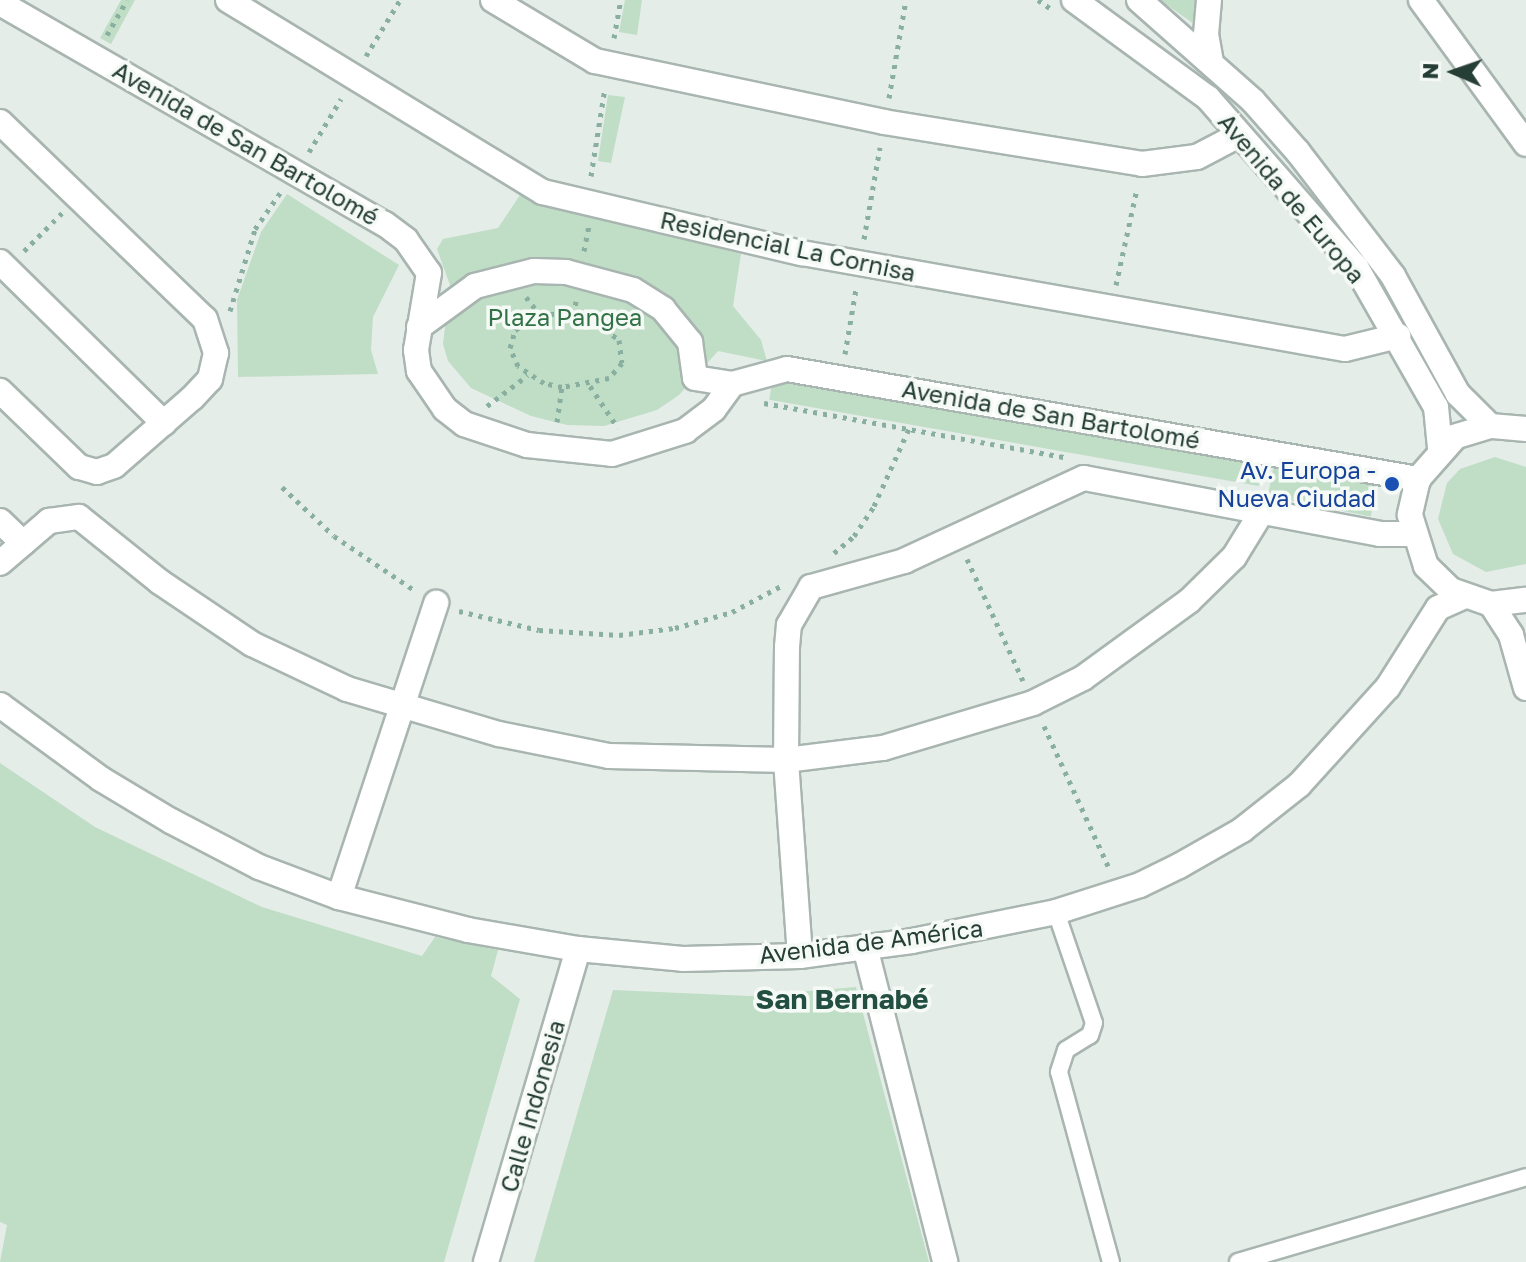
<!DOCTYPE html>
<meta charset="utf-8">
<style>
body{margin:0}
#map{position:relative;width:1526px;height:1262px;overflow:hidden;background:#e5ede9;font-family:"Golos Text",sans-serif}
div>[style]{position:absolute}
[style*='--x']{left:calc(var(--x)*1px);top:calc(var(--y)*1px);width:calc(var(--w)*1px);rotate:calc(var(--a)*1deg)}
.green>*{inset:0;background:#c0ddc6;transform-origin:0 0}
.path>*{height:5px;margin-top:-2.5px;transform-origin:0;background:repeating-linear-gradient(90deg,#88afa0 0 4px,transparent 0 10px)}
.roads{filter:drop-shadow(2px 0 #a8b5b0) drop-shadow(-2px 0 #a8b5b0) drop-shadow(0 2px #a8b5b0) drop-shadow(0 -2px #a8b5b0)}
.lane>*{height:16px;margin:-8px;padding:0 8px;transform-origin:8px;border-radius:8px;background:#fff}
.street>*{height:24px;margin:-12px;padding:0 12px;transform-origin:12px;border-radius:12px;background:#fff}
.secondary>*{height:24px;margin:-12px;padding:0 12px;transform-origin:12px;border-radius:12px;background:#fff}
.dots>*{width:22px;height:22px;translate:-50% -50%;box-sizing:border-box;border:4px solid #f6faf7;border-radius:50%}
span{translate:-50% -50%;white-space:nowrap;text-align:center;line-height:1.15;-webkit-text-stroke:7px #f6faf7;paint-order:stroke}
.street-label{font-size:24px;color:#253e36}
.park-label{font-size:24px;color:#327247}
.transit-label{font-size:24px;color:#164399}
.right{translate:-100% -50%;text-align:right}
.quarter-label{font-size:28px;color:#224f41;font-weight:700}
.north{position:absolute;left:1414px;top:32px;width:80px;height:80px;-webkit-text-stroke:6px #f6faf7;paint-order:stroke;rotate:272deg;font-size:22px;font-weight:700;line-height:32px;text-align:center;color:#253e36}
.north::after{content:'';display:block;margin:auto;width:28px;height:36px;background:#253e36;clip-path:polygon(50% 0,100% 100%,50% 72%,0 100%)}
</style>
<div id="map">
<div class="green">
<i style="clip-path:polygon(121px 0,135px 0,111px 44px,100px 38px)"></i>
<i style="clip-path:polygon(625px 0,642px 0,637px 35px,619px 32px)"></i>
<i style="clip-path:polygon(1160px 0,1196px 0,1194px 24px)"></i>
<i style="clip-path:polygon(608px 95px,625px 97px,611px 163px,598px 161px)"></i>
<i style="clip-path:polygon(287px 194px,399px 265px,373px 317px,371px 350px,378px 374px,238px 377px,237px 300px,261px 232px)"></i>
<i style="clip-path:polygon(520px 195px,741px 254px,733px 306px,761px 340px,767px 361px,718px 351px,679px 395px,657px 410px,604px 426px,567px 425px,531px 416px,471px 388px,448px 361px,443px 344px,450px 285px,437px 249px,443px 239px,498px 228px)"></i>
<i style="left:773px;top:378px;width:497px;height:22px;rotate:10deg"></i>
<i style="clip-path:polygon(1495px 457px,1526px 467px,1526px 564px,1486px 572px,1453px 554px,1438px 519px,1447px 483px,1460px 469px)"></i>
<i style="left:1274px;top:464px;width:105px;height:33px;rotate:11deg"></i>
<i style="clip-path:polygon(0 763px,95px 827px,262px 907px,422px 956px,435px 937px,498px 950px,491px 976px,520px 999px,444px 1262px,0 1262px,7px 1225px,0 1222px)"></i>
<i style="clip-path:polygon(856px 987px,929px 1262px,534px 1262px,613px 990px,749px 996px)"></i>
</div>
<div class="path">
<i style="--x:1038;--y:0;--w:14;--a:34"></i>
<i style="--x:107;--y:35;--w:40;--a:-60.3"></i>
<i style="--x:614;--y:38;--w:39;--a:-80"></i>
<i style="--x:366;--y:56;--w:66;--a:-58.7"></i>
<i style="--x:889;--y:98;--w:99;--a:-80.2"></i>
<i style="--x:309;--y:152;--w:62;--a:-58.9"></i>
<i style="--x:591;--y:176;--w:89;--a:-81"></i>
<i style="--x:864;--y:239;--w:93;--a:-80.1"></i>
<i style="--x:24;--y:251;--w:54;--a:-45"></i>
<i style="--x:584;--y:251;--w:25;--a:-79"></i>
<i style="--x:1116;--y:285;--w:98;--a:-77.7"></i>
<i style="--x:526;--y:297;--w:23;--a:52"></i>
<i style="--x:230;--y:311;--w:86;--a:-73"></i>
<i style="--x:255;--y:229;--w:44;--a:-55.2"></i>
<i style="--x:564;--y:313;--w:25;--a:12"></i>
<i style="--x:588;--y:318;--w:38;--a:35"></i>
<i style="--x:619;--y:340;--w:23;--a:83"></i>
<i style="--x:622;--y:363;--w:20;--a:131"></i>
<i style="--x:609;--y:378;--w:48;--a:169.2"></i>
<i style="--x:562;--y:387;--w:18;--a:-167"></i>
<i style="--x:544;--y:383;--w:31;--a:-147"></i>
<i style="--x:518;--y:366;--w:20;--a:-114"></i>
<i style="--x:510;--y:348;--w:19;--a:-74"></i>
<i style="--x:515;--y:330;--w:29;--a:-31"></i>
<i style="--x:540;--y:315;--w:24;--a:-5"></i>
<i style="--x:574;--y:315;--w:14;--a:-82"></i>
<i style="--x:605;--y:327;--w:23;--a:-38"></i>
<i style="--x:845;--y:354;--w:66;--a:-80.4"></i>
<i style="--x:590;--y:386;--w:50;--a:56.3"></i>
<i style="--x:764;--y:403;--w:306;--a:10.2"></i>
<i style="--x:487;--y:406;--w:51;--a:-37.1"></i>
<i style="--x:557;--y:422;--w:35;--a:-82"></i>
<i style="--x:282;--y:487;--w:71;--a:43.3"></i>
<i style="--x:334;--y:536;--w:97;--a:34"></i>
<i style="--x:834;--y:553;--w:26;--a:-40"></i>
<i style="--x:854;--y:536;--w:36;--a:-56"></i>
<i style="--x:874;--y:506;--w:85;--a:-65.6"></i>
<i style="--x:967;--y:559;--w:134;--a:65.3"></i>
<i style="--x:459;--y:611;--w:82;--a:13.4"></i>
<i style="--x:539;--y:630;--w:80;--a:3.6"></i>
<i style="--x:619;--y:635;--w:56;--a:-7.1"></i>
<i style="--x:675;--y:628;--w:59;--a:-15.7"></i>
<i style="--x:732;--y:612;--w:55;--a:-28"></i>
<i style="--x:1044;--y:726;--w:158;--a:65.4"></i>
</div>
<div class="roads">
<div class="lane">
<i style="--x:1056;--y:912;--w:117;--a:71.1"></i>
<i style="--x:1094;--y:1023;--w:13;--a:108"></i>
<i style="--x:1090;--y:1035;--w:28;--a:148"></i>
<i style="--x:1066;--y:1050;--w:23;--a:108"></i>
<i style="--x:1059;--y:1072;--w:197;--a:74.7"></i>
<i style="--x:1238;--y:1262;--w:300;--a:-16.4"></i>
</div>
<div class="street">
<i style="--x:228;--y:0;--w:369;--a:31.4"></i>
<i style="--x:543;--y:192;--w:266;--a:13.3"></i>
<i style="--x:802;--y:253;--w:551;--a:10.03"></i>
<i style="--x:1345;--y:349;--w:55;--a:-13.8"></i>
<i style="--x:493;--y:0;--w:119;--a:30.9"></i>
<i style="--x:595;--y:61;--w:295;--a:11.9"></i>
<i style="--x:884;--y:122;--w:261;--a:9.2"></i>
<i style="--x:1142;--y:164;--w:55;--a:-7.3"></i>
<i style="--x:1197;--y:157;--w:47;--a:-27.6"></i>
<i style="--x:1421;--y:0;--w:178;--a:53.9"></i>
<i style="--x:0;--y:3;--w:444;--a:29.9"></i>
<i style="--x:385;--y:224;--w:26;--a:37"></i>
<i style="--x:406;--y:240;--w:40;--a:55.1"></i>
<i style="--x:429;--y:273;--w:78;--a:99.6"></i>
<i style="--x:416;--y:350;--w:21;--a:82"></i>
<i style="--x:419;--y:371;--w:46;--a:55.6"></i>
<i style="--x:445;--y:409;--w:24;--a:38"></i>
<i style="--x:464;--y:424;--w:66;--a:18.4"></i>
<i style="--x:527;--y:445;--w:85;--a:6"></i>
<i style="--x:612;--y:454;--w:77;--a:-17.5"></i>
<i style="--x:685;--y:431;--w:36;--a:-37"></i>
<i style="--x:714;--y:409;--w:31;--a:-54"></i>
<i style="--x:0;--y:122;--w:284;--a:43.9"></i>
<i style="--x:205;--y:319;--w:36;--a:72"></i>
<i style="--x:216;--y:353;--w:27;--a:103"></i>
<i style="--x:210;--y:379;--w:26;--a:133"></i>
<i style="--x:192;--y:398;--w:103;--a:138.9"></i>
<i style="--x:114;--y:466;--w:18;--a:161"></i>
<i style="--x:97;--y:472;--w:19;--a:-164"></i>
<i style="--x:79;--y:467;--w:110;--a:-136.1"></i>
<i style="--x:0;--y:262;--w:230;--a:44.5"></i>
<i style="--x:419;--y:327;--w:69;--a:-36.2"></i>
<i style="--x:475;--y:286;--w:61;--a:-14.3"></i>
<i style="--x:534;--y:271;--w:32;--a:2"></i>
<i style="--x:566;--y:272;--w:69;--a:15"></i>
<i style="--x:633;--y:290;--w:36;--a:32"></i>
<i style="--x:663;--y:309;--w:43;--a:50.7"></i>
<i style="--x:690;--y:342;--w:36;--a:82"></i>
<i style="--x:695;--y:378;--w:37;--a:9"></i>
<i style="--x:732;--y:384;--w:57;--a:-15.3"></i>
<i style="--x:787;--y:369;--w:641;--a:9.89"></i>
<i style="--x:0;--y:521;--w:32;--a:44"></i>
<i style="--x:0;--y:563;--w:65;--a:-40.6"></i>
<i style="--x:49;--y:521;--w:30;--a:-8"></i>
<i style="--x:79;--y:517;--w:104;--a:38.7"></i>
<i style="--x:160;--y:582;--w:111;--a:34"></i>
<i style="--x:252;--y:644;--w:105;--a:25.3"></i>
<i style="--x:347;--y:689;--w:159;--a:16.5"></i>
<i style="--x:499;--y:734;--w:112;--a:11.3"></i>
<i style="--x:609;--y:756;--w:177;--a:1.3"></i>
<i style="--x:786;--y:760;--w:98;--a:-7.1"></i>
<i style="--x:883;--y:748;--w:157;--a:-16.7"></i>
<i style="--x:1033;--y:703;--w:56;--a:-26.6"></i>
<i style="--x:1083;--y:678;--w:131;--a:-36"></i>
<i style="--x:1189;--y:601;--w:63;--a:-44.4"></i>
<i style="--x:1234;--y:557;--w:52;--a:-58.5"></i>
<i style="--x:339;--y:897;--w:310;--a:-71.7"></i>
<i style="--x:865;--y:947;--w:325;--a:75.7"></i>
<i style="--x:800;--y:956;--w:196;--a:-94.1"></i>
<i style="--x:786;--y:760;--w:113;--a:-89.5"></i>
<i style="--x:787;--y:647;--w:22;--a:-85"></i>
<i style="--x:789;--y:625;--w:44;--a:-59.9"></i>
<i style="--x:811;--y:587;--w:97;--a:-15.6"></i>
<i style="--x:904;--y:561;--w:198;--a:-24.8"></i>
<i style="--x:1084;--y:478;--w:301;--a:10.7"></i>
<i style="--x:1380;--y:534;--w:32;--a:0"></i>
<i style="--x:486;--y:1262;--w:326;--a:-73.6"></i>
</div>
<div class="secondary">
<i style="--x:1074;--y:0;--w:166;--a:36.2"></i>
<i style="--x:1208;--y:98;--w:225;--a:48.8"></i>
<i style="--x:1356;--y:267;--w:161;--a:60.3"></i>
<i style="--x:1436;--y:407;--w:41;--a:84.4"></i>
<i style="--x:1139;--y:0;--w:152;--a:41.5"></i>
<i style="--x:1253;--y:101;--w:68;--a:48.6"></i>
<i style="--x:1298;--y:152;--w:156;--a:52.5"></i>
<i style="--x:1393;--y:276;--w:135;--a:61.2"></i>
<i style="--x:1458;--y:394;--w:45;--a:45"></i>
<i style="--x:1209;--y:0;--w:34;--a:95"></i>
<i style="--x:1206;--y:34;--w:27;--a:80"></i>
<i style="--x:1526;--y:429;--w:36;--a:-175"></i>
<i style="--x:1490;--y:426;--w:37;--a:163"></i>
<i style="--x:1455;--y:437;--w:56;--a:131.4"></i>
<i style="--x:1418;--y:479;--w:37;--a:103"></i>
<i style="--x:1410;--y:515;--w:53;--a:72.6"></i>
<i style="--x:1426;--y:566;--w:35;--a:44"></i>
<i style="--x:1451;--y:590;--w:42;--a:19.3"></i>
<i style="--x:1491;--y:604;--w:35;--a:-7"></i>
<i style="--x:1491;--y:604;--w:37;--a:57"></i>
<i style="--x:1511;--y:635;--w:55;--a:74.2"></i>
<i style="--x:0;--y:705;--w:125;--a:36.2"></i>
<i style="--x:101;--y:779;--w:82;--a:31"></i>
<i style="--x:171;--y:821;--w:99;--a:27.6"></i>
<i style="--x:259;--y:867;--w:85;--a:20.6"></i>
<i style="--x:339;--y:897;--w:133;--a:14.3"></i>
<i style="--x:468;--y:930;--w:112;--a:9.8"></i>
<i style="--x:578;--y:949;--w:105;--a:5.4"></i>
<i style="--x:683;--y:959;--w:117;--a:-1.5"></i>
<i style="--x:800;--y:956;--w:113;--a:-7.6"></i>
<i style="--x:912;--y:941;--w:147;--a:-11.4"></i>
<i style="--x:1056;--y:912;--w:88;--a:-17.8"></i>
<i style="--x:1140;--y:885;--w:43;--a:-26"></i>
<i style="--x:1179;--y:866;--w:73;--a:-29.7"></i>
<i style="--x:1242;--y:830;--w:73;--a:-38.3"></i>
<i style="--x:1299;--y:785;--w:132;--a:-47.8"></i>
<i style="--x:1388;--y:687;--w:93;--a:-57.7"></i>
<i style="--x:1438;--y:608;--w:27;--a:-24"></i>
</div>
</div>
<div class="dots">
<i style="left:1392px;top:484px;background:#1a4fb4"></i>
</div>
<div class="street-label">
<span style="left:246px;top:143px;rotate:30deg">Avenida de San Bartolomé</span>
<span style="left:1292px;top:198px;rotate:50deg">Avenida de Europa</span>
<span style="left:788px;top:246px;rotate:12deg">Residencial La Cornisa</span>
<span style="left:1051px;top:414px;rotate:10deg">Avenida de San Bartolomé</span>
<span style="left:871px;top:941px;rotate:-7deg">Avenida de América</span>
<span style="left:532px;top:1106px;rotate:-74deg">Calle Indonesia</span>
</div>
<div class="park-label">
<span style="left:565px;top:317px">Plaza Pangea</span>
</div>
<div class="transit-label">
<span class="right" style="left:1376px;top:484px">Av. Europa -<br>Nueva Ciudad</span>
</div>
<div class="quarter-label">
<span style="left:842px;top:999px">San Bernabé</span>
</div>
<div class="north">N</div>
</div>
